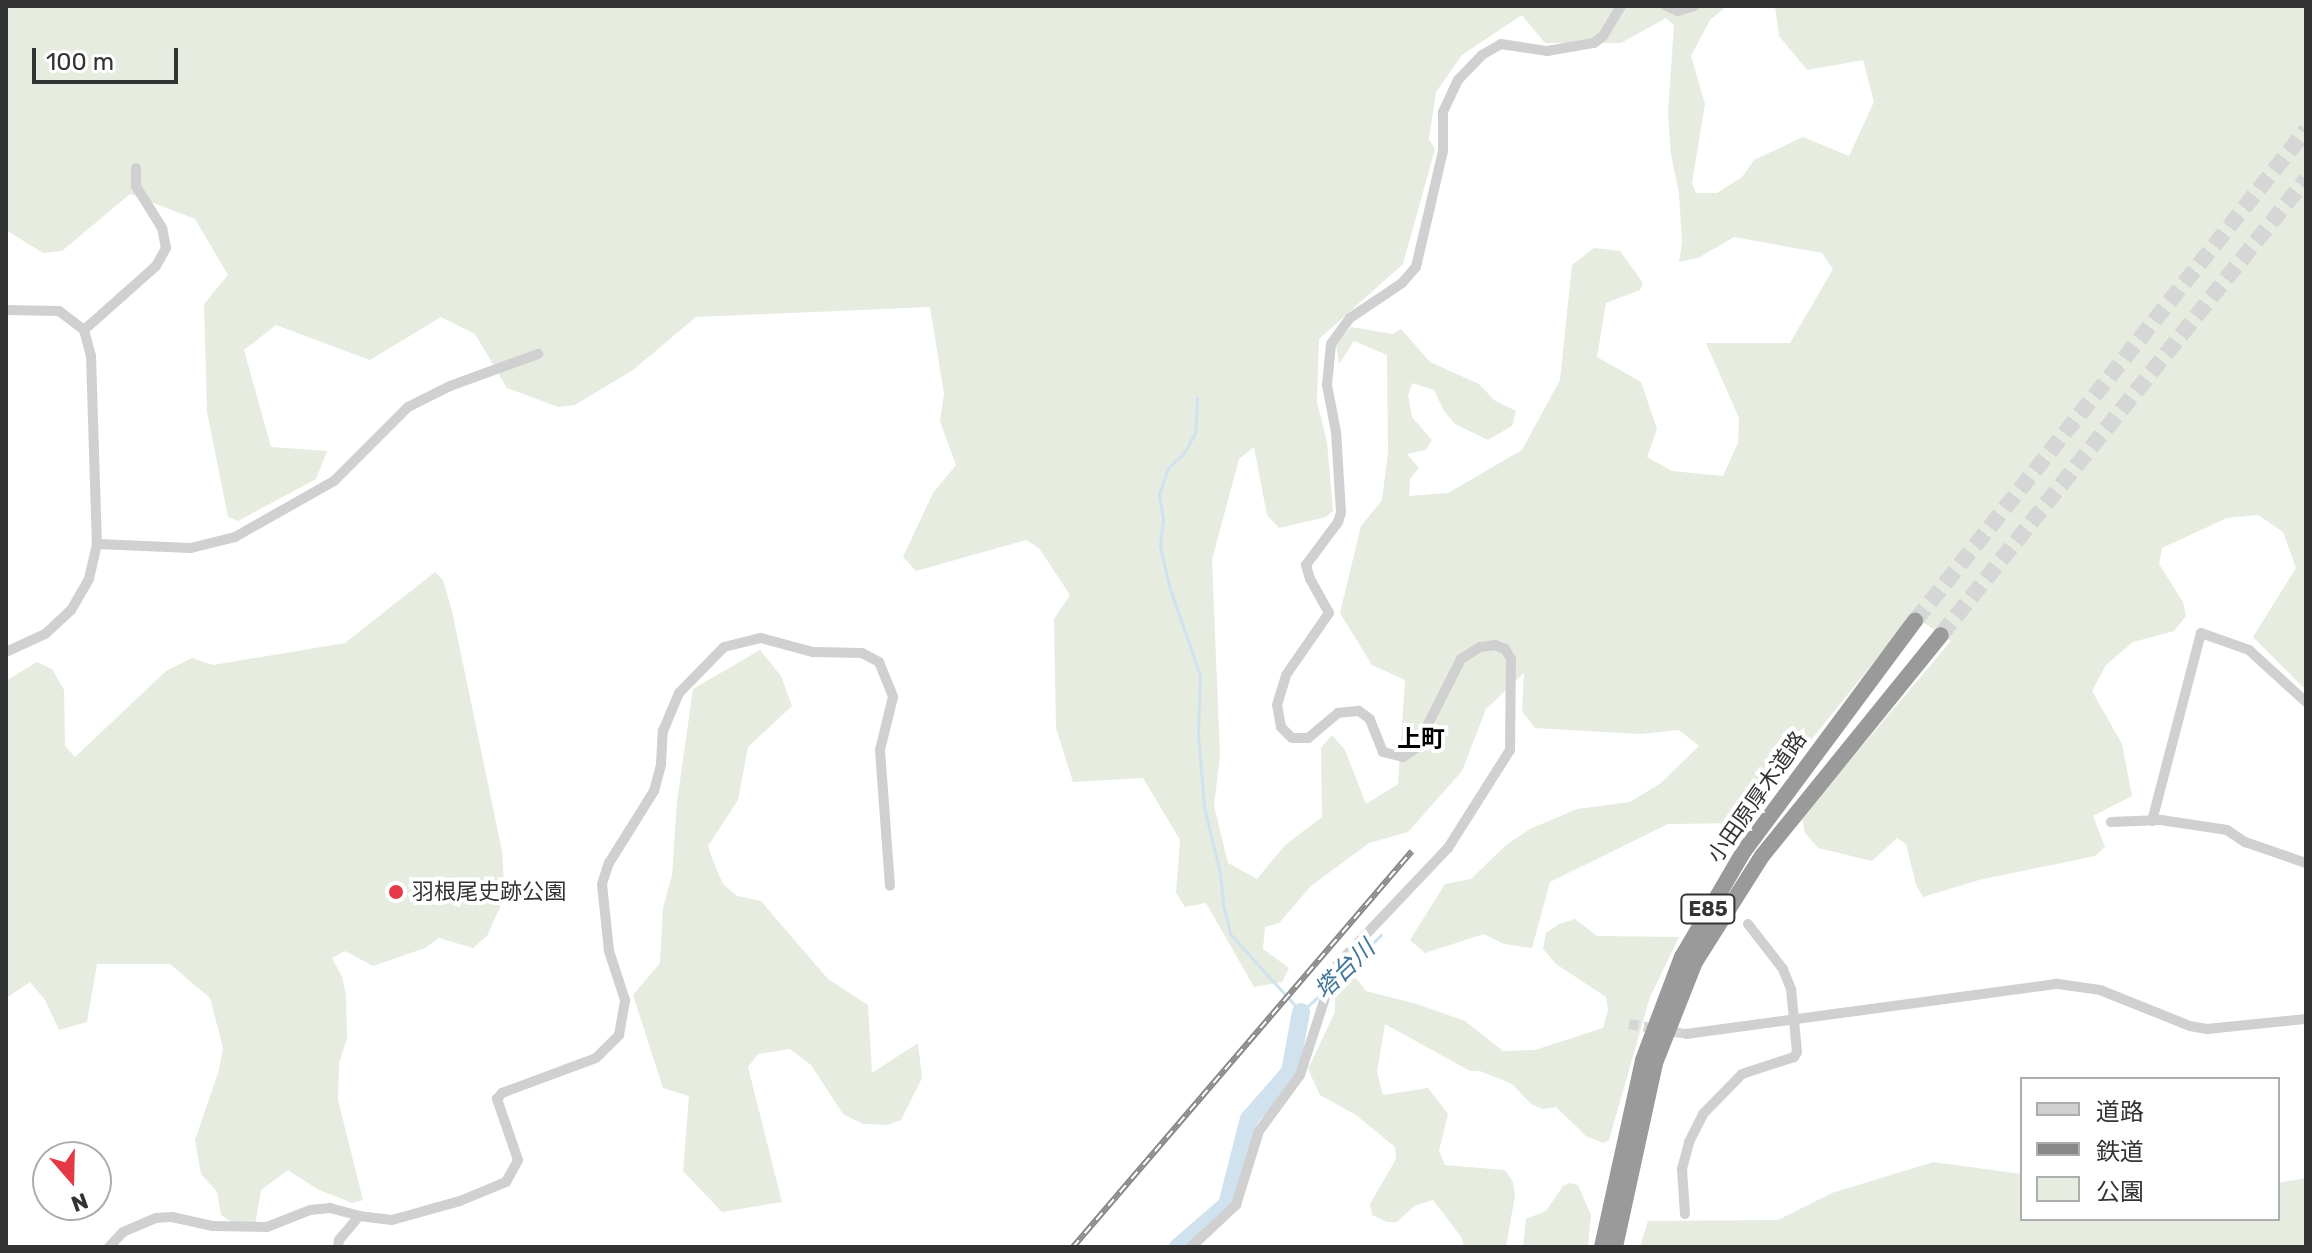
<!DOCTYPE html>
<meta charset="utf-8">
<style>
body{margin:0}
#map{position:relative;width:2312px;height:1253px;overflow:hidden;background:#fff;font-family:Rubik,"Noto Sans JP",sans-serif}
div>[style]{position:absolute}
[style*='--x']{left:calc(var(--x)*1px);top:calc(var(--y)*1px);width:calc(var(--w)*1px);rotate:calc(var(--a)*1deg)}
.green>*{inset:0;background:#e6ecdf}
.stream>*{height:3px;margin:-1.5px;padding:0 1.5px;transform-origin:1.5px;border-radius:1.5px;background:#cfe2ee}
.river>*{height:18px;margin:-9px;padding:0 9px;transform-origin:9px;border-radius:9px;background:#cfe2ee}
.minor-tunnel>*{height:10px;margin-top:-5px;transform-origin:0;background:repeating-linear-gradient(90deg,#d6d6d6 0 10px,transparent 0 15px)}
.highway-tunnel>*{height:16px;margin-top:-8px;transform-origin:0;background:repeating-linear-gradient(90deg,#d6d6d6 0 16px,transparent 0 24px)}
.minor>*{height:10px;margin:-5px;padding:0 5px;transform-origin:5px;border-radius:5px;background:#d0d0d0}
.highway>*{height:16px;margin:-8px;padding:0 8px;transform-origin:8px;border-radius:8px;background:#9a9a9a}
.rail>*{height:6px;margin-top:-3px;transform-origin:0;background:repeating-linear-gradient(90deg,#fff 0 9px,#888 0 18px);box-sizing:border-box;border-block:2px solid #888}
.dots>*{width:22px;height:22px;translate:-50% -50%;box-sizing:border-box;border:4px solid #fff;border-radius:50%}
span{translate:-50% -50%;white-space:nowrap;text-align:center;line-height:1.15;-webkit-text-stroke:8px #fff;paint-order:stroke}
.shield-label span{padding:2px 6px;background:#fff;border:2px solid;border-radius:6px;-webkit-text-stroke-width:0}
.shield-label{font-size:20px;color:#333;font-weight:700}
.street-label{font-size:22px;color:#333}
.poi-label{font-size:22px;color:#333}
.left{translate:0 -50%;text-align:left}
.neighbourhood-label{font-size:24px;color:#000;font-weight:700}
.water-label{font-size:24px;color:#3f7597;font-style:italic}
.frame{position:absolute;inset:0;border:8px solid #333;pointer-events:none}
.legend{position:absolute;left:2020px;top:1077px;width:260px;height:144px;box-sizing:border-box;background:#fff;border:2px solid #adadad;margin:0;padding:10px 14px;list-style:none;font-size:24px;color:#333}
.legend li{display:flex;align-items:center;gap:16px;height:40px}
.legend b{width:40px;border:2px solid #adadad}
.north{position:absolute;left:32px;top:1141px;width:80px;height:80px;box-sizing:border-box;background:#fff;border:2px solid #adadad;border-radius:50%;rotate:160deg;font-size:22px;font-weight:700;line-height:32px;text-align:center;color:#333}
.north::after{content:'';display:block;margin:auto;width:28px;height:36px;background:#e63946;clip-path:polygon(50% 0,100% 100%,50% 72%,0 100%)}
.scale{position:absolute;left:32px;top:48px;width:146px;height:36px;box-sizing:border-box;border:4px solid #333;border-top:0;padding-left:10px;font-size:24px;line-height:28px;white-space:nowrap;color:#333;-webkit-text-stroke:6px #fff;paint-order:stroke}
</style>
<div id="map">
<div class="green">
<i style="clip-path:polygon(evenodd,6px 6px,1727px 6px,1710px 20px,1691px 56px,1705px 104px,1692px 183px,1696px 193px,1717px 193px,1742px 177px,1754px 160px,1803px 137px,1849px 156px,1874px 102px,1863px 60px,1807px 70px,1779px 36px,1775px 6px,2306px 6px,2306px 690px,2253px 637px,2296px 568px,2283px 532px,2258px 515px,2227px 518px,2162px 548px,2159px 564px,2183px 602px,2186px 616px,2174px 631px,2133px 642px,2106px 665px,2092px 691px,2122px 744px,2132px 796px,2093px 816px,2105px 847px,2095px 856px,1979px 880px,1923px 897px,1916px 885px,1906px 844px,1897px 838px,1872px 861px,1818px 848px,1805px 833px,1802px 817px,1951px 641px,1912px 615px,1744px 823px,1668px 824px,1550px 882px,1532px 948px,1504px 944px,1484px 934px,1425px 953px,1410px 940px,1445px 884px,1471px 879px,1506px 845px,1530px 829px,1577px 809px,1630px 802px,1661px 783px,1699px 746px,1679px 730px,1640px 734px,1535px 728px,1522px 711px,1524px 673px,1486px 709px,1462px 771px,1408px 832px,1369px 843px,1311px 886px,1279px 923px,1265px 927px,1263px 949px,1289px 968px,1282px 982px,1254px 987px,1206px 903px,1185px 907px,1176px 893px,1180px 840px,1143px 778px,1073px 782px,1056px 728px,1054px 619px,1070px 595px,1039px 548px,1026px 540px,916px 571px,903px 557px,933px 493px,956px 465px,940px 421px,944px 394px,930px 307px,696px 317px,633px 370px,575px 405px,558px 407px,507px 388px,475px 334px,441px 317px,370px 360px,276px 325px,244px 350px,271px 447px,327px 451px,316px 479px,238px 521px,228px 517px,207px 412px,204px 304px,228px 275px,195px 219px,130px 194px,62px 251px,43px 253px,6px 230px,6px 6px,1522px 15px,1545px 43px,1621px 43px,1666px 18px,1674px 25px,1668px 114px,1671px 155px,1679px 193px,1682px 242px,1679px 262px,1698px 258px,1734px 237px,1822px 253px,1833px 269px,1790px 343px,1706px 343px,1739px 418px,1738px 443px,1723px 476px,1672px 471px,1647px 457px,1657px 429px,1641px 382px,1597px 357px,1606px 303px,1640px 290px,1643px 283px,1620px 251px,1594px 248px,1572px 265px,1560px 380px,1522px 450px,1448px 493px,1409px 496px,1410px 479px,1419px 468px,1407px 454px,1426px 450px,1432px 440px,1412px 417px,1408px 396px,1412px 383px,1434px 390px,1444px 411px,1455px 424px,1488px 440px,1512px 426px,1516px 411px,1494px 400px,1479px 384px,1430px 362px,1401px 329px,1393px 334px,1351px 327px,1336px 344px,1339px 364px,1354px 341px,1387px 355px,1388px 452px,1382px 500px,1361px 526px,1340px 613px,1372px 665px,1405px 680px,1398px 784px,1366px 804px,1345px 750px,1332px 735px,1321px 748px,1322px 817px,1285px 845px,1257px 879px,1228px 863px,1214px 806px,1220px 755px,1212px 560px,1239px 459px,1254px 447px,1267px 515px,1279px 528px,1326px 517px,1333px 511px,1327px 442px,1317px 402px,1319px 339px,1403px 264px,1435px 149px,1429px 139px,1436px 92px,1462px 55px,1522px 15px)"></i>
<i style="clip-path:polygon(435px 572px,443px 580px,452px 611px,502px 851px,505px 896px,487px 936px,473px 948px,439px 938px,425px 948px,373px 966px,345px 951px,332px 958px,342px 977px,346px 995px,347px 1038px,339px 1063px,338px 1100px,363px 1200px,352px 1203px,317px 1189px,288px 1170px,261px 1190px,255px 1226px,243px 1229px,221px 1215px,217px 1192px,201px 1174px,195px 1140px,219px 1070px,223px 1048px,210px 998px,170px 964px,97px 964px,87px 1022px,59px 1030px,45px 1000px,30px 982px,6px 998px,6px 681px,37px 662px,52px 669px,64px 690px,65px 746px,75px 757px,166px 671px,192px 658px,213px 665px,345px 643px)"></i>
<i style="clip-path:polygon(760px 650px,781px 676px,792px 706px,748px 747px,738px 800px,708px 846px,715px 866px,723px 884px,737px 896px,761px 901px,828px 979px,868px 1005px,872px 1073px,918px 1043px,922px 1078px,901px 1120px,887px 1125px,863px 1124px,843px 1114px,811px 1065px,790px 1049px,758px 1054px,748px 1067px,782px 1202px,722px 1212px,683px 1171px,689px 1096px,663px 1088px,633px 995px,660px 963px,663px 908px,672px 875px,677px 802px,693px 689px)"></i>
<i style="clip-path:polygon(1575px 919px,1597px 936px,1679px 937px,1650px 997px,1609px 1140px,1603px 1143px,1586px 1136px,1556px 1107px,1543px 1109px,1531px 1104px,1512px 1084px,1480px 1071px,1470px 1071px,1385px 1024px,1377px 1072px,1383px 1095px,1428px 1088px,1448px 1114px,1439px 1151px,1445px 1165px,1505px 1170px,1513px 1182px,1515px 1195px,1506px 1247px,1464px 1247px,1462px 1238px,1433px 1200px,1414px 1206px,1397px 1222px,1387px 1222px,1372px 1215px,1370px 1204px,1396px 1159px,1395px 1147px,1356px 1115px,1320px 1095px,1308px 1069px,1335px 1012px,1335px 988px,1350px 959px,1353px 974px,1366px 991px,1417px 1004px,1465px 1021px,1503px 1051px,1535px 1050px,1603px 1028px,1608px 1010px,1606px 997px,1556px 964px,1543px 949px,1546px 933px,1559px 924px)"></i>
<i style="clip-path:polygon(1933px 1162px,2022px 1174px,2022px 1219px,2278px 1219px,2278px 1183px,2306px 1178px,2306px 1247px,1640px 1247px,1648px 1221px,1778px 1220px,1832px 1193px)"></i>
<i style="clip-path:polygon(1570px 1183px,1578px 1185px,1591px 1215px,1588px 1247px,1523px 1247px,1526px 1219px,1546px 1211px,1563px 1186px)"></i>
</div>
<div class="stream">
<i style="--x:1197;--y:398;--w:35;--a:93"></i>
<i style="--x:1195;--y:433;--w:23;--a:119"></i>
<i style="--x:1184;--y:453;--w:22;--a:137"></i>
<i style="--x:1168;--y:468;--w:28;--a:109"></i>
<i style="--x:1159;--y:494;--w:26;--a:81"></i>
<i style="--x:1163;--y:520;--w:26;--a:97"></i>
<i style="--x:1160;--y:546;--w:41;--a:77.3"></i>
<i style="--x:1169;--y:586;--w:94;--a:70.8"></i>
<i style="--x:1200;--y:675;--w:60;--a:91.9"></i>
<i style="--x:1198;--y:735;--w:72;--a:85.2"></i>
<i style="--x:1204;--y:807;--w:68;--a:76.4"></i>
<i style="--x:1220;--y:873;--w:31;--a:84"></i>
<i style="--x:1223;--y:904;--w:32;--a:76"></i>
<i style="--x:1231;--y:935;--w:104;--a:47.7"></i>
<i style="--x:1301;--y:1012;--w:28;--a:-42"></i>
<i style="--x:1336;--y:979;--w:63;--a:-44.4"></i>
</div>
<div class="river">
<i style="--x:1178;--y:1247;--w:65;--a:-40.6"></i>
<i style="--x:1227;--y:1205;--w:89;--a:-75.7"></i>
<i style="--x:1249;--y:1119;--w:62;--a:-48.9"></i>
<i style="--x:1290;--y:1072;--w:61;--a:-79.6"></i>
</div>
<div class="minor-tunnel">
<i style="--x:1629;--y:1024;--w:58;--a:10"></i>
</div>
<div class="highway-tunnel">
<i style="--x:1915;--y:621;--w:628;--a:-51.47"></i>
<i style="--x:1941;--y:635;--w:584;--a:-51.32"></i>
</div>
<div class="minor">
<i style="--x:1666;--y:6;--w:13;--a:23"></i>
<i style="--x:1678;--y:11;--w:17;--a:-17"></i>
<i style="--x:6;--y:310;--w:53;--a:1.1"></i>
<i style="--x:59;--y:311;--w:31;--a:37"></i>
<i style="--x:84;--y:330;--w:27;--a:75"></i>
<i style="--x:91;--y:356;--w:188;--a:88.2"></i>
<i style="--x:97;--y:544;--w:36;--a:103"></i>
<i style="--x:89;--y:579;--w:36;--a:120"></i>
<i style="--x:71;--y:610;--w:35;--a:137"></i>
<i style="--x:45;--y:634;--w:43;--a:155.2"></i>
<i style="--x:84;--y:330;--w:96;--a:-41.6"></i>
<i style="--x:156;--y:266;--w:21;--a:-61"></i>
<i style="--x:166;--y:248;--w:20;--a:-101"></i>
<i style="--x:162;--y:228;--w:49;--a:-121.8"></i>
<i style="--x:136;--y:186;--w:18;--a:-90"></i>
<i style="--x:97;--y:544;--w:94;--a:2.4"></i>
<i style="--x:191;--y:548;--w:45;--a:-14"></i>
<i style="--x:235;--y:537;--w:114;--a:-29.5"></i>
<i style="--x:334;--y:481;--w:105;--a:-45"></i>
<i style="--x:408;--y:407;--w:47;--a:-26.6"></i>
<i style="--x:450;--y:386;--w:94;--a:-20"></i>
<i style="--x:2152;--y:821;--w:194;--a:-75.4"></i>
<i style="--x:2201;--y:633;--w:51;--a:19.5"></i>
<i style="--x:2249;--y:650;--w:77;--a:42.4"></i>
<i style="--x:2111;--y:822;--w:50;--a:-2.3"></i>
<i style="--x:2161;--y:820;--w:67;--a:8.6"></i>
<i style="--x:2227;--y:830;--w:22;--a:34"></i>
<i style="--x:2245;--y:842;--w:65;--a:19"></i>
<i style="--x:1686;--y:1034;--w:375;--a:-7.7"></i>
<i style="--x:2058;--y:984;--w:42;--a:8.1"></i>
<i style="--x:2100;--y:990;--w:97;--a:21.8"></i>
<i style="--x:2190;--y:1026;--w:17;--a:10"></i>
<i style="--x:2207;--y:1029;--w:100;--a:-5.8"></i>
<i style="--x:1685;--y:1214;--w:45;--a:-93.8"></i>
<i style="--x:1682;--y:1169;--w:28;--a:-75"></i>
<i style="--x:1689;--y:1142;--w:31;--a:-63"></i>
<i style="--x:1703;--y:1114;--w:56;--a:-45.7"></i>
<i style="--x:1742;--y:1074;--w:55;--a:-18.1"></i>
<i style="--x:1794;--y:1057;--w:6;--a:-59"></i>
<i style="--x:1797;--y:1052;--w:63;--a:-95.4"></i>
<i style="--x:1791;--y:989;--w:22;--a:-112"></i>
<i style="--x:1783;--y:969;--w:57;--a:-127.9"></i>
<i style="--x:109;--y:1247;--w:21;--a:-47"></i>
<i style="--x:123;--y:1232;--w:36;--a:-23"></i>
<i style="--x:156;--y:1218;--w:16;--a:-4"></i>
<i style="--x:172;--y:1217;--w:42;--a:12.4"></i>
<i style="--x:213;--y:1226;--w:54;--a:1.1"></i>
<i style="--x:267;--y:1227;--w:46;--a:-21.6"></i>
<i style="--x:310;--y:1210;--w:20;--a:-6"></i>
<i style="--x:330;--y:1208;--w:30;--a:15"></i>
<i style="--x:338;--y:1247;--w:7;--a:-82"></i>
<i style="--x:339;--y:1240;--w:31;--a:-50"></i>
<i style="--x:359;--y:1216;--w:33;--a:7"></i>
<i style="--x:392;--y:1220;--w:71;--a:-15.6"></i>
<i style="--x:460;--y:1201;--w:50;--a:-22.4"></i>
<i style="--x:506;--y:1182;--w:25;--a:-61"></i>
<i style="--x:518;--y:1160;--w:65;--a:-109"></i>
<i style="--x:497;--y:1099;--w:8;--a:-50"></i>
<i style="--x:502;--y:1093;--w:100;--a:-20.4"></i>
<i style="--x:596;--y:1058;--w:33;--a:-45"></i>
<i style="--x:619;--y:1035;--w:36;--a:-80"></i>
<i style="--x:625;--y:1000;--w:52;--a:-108.1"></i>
<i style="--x:609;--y:951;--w:67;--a:-96"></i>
<i style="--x:602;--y:884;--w:22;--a:-72"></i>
<i style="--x:609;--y:863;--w:85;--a:-58"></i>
<i style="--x:654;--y:791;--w:28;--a:-75"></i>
<i style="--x:661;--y:764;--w:33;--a:-87"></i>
<i style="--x:663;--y:731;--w:41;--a:-67.2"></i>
<i style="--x:679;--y:693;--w:64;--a:-45.6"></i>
<i style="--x:724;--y:647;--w:38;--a:-14"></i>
<i style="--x:761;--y:638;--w:54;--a:15.1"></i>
<i style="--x:813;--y:652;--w:49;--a:1.2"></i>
<i style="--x:862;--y:653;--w:19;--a:28"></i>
<i style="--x:879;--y:662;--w:38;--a:68"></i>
<i style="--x:893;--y:697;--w:55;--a:103.8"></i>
<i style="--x:880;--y:750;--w:136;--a:85.8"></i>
<i style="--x:1191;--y:1247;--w:62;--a:-43"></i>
<i style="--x:1236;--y:1205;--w:77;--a:-72.7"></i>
<i style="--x:1259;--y:1131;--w:69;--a:-53.8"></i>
<i style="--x:1300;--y:1075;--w:114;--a:-72"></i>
<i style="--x:1335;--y:967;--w:164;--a:-46.5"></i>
<i style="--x:1448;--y:848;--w:116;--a:-57.7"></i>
<i style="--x:1510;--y:750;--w:91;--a:-89.4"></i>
<i style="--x:1511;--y:659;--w:12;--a:-121"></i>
<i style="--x:1505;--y:649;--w:11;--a:-158"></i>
<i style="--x:1495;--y:645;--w:15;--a:172"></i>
<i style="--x:1480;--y:647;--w:22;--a:148"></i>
<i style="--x:1461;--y:659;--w:100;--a:116.8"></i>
<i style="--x:1416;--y:748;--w:16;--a:145"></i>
<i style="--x:1403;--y:757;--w:21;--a:-166"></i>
<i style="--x:1383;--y:752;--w:35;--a:-112"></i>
<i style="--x:1370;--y:719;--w:14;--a:-144"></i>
<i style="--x:1359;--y:711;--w:21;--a:175"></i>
<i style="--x:1338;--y:713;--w:39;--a:140"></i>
<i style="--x:1308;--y:738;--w:16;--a:180"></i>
<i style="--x:1292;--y:738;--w:16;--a:-135"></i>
<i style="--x:1281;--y:727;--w:22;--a:-100"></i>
<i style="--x:1277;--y:705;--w:31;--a:-73"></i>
<i style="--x:1286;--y:675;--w:75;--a:-55.3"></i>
<i style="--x:1329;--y:613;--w:39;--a:-119"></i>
<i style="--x:1310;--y:579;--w:15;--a:-106"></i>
<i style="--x:1306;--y:565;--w:54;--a:-53.3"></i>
<i style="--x:1338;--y:522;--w:9;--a:-72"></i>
<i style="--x:1341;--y:513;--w:81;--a:-93.5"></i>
<i style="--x:1336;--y:432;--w:48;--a:-100.8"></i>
<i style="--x:1327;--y:385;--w:41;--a:-84.4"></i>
<i style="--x:1331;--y:344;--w:32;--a:-54"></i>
<i style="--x:1350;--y:318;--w:63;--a:-33.9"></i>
<i style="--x:1402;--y:283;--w:21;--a:-49"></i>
<i style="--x:1416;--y:267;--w:119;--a:-76.9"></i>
<i style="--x:1443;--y:151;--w:39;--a:-90"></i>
<i style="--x:1443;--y:112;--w:35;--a:-65"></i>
<i style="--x:1458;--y:80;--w:35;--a:-46"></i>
<i style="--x:1482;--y:55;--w:22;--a:-30"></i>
<i style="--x:1501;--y:44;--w:47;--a:8.7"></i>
<i style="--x:1547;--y:51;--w:48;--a:-9.7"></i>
<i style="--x:1594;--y:43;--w:11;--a:-38"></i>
<i style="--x:1603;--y:36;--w:35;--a:-59"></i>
</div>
<div class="highway">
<i style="--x:1602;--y:1247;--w:191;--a:-77.6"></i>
<i style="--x:1643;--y:1060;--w:110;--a:-69.3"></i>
<i style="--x:1682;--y:957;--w:123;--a:-59.7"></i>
<i style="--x:1744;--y:851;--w:287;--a:-53.4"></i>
<i style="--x:1615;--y:1247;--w:188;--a:-77.7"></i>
<i style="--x:1655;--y:1063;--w:109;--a:-68.4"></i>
<i style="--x:1695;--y:962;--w:125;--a:-57.7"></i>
<i style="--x:1762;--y:856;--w:284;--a:-51"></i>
</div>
<div class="rail">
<i style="--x:1073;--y:1247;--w:521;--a:-49.43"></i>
</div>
<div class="dots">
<i style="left:396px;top:892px;background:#e63946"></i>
</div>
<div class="shield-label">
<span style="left:1708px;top:909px">E85</span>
</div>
<div class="street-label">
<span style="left:1757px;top:797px;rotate:-55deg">小田原厚木道路</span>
</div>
<div class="poi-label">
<span class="left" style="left:412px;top:892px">羽根尾史跡公園</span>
</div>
<div class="neighbourhood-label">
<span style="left:1421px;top:740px">上町</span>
</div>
<div class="water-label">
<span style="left:1345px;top:970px;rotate:-44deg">塔台川</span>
</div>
<div class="frame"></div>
<ul class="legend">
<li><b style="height:10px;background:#d0d0d0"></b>道路</li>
<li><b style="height:10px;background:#888"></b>鉄道</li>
<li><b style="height:22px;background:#e6ecdf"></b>公園</li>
</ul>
<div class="north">N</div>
<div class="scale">100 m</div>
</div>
